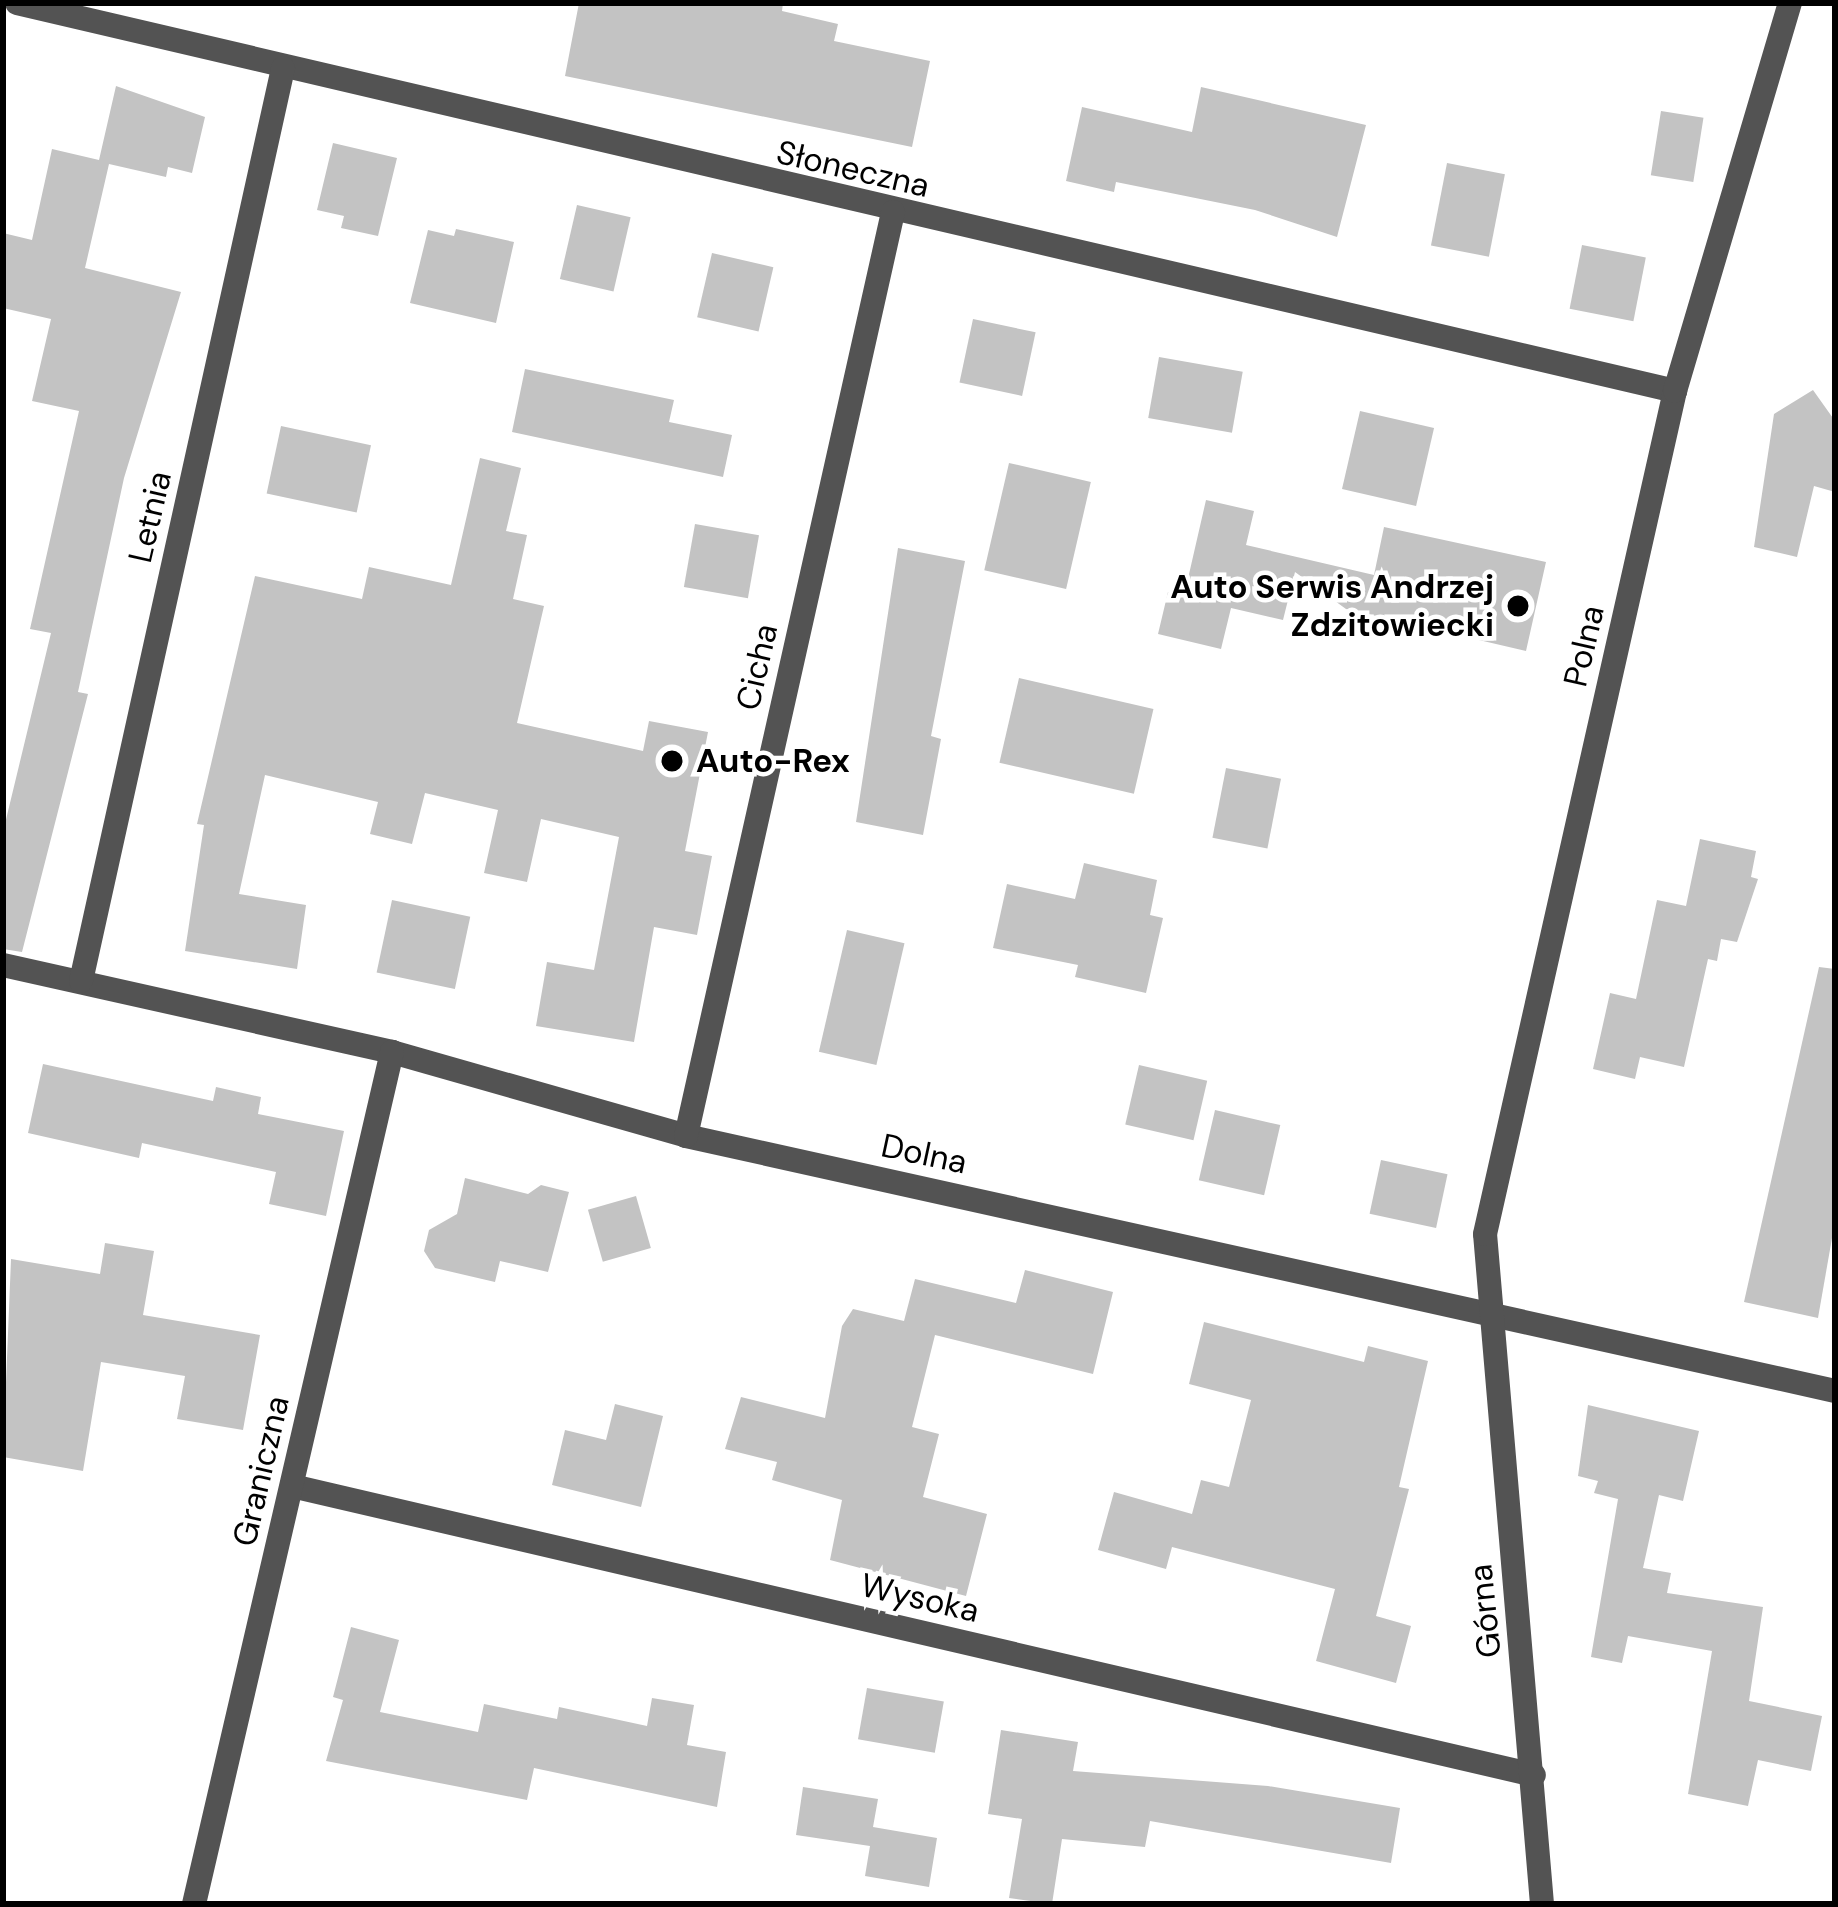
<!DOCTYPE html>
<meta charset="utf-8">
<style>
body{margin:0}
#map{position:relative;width:1838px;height:1907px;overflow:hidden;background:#fff;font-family:"DM Sans",sans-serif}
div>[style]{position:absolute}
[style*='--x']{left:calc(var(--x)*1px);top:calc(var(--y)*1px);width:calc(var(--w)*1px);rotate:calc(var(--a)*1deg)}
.building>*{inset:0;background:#c3c3c3;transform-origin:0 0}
.minor>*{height:24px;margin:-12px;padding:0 12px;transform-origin:12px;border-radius:12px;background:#535353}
.dots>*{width:33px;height:33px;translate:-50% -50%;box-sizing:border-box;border:6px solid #fff;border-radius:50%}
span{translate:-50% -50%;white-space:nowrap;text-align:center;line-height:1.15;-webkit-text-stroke:9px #fff;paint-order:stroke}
.street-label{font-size:33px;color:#000}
.poi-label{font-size:33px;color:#000;font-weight:700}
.right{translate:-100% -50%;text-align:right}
.left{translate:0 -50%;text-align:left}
.frame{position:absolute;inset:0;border:6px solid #000;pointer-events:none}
</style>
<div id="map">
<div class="building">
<i style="clip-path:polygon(579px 3px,783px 3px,782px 11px,838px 24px,834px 41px,930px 61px,912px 147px,565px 76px)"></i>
<i style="clip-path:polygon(116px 86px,205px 117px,192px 173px,168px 167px,166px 177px,109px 164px,85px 268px,181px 292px,124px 478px,78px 692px,88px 694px,22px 952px,3px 949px,3px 832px,51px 633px,30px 629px,79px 411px,32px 401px,51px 319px,3px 308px,3px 233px,32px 240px,52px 149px,99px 160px)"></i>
<i style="clip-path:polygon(1201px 87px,1366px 125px,1337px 237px,1255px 210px,1116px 182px,1114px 192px,1066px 181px,1082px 107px,1192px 132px)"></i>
<i style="left:1661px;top:111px;width:43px;height:65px;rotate:9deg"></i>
<i style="clip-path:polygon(333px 143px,397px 158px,378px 236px,341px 228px,344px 216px,317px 210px)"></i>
<i style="left:1447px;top:163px;width:59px;height:84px;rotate:11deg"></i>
<i style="left:577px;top:205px;width:55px;height:76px;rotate:13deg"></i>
<i style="clip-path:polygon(456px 229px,514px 242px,496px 323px,410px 303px,428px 230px,454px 236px)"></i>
<i style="left:1582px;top:245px;width:65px;height:65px;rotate:11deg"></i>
<i style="left:712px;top:253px;width:63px;height:66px;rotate:13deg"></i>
<i style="left:973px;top:319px;width:64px;height:65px;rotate:12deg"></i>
<i style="left:1159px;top:357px;width:85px;height:62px;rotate:10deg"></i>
<i style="clip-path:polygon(525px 369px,674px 400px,669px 422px,732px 435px,723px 477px,512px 432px)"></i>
<i style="clip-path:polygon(1813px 390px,1835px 421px,1835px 492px,1814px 486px,1797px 557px,1754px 547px,1774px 414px)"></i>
<i style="left:1360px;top:411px;width:76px;height:80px;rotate:13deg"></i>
<i style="left:281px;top:426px;width:92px;height:69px;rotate:12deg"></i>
<i style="clip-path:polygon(480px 458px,521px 468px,506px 531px,527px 535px,513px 599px,544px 606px,517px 723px,643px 751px,649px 721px,708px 732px,685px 851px,712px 856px,697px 935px,654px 927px,634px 1042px,536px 1026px,547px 962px,594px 970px,619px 837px,541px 819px,527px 882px,484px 873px,498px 810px,425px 793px,412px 844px,370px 834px,378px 802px,265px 775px,239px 894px,306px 905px,297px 969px,185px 951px,204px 825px,197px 824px,255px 576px,362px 599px,369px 567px,451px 585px)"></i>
<i style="left:1009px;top:463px;width:84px;height:110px;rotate:13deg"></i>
<i style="clip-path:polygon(1206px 500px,1254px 511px,1246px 545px,1374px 575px,1384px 527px,1546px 562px,1526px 651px,1346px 609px,1295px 572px,1283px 620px,1231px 608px,1221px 649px,1158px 634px,1168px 592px,1184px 596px)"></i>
<i style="left:695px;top:524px;width:65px;height:64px;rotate:10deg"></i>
<i style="clip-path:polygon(898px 548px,965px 561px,931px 736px,941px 739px,923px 835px,856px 822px)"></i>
<i style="left:1019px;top:678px;width:138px;height:87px;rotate:13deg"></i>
<i style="left:1226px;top:768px;width:56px;height:71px;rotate:11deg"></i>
<i style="clip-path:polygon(1700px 839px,1756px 851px,1751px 877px,1758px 879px,1737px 942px,1721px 939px,1717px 961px,1708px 959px,1684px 1067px,1640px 1057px,1635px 1079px,1593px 1069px,1610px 993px,1636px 999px,1657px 900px,1686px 906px)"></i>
<i style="clip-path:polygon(1084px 863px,1157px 880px,1150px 915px,1163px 918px,1146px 993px,1075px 977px,1078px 965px,993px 948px,1007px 884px,1075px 899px)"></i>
<i style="left:392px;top:900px;width:80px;height:74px;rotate:12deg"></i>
<i style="left:847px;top:930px;width:59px;height:125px;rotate:13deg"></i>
<i style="clip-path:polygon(1819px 967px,1835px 969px,1835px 1221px,1818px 1318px,1744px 1302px)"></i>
<i style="clip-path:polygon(43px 1064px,213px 1101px,216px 1087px,261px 1097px,258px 1114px,344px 1131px,326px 1216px,269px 1204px,276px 1172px,142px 1143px,139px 1158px,28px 1133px)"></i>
<i style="left:1139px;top:1065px;width:70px;height:61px;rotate:13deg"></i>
<i style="left:1215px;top:1110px;width:67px;height:72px;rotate:13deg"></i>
<i style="left:1381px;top:1160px;width:68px;height:55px;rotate:12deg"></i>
<i style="clip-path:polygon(465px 1178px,528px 1194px,541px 1185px,569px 1192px,548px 1272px,500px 1261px,495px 1282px,435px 1268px,424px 1251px,429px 1230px,457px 1214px)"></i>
<i style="left:636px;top:1196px;width:54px;height:50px;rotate:74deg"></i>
<i style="clip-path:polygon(105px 1243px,154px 1251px,143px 1315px,260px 1335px,243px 1430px,177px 1419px,185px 1376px,101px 1362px,83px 1471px,3px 1457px,11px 1259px,100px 1274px)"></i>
<i style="clip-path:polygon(1025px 1270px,1113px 1292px,1093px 1374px,935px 1335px,912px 1427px,939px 1434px,923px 1497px,987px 1514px,966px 1596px,830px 1560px,842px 1500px,772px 1480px,777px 1462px,725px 1449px,741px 1397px,825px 1418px,842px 1326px,853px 1309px,904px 1321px,915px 1279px,1016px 1303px)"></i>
<i style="clip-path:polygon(1204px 1322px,1364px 1362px,1368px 1346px,1428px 1361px,1399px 1487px,1409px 1489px,1376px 1616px,1411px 1626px,1396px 1683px,1316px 1661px,1335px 1589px,1172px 1547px,1166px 1569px,1098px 1550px,1114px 1492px,1192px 1514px,1201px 1480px,1229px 1487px,1251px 1400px,1189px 1384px)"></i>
<i style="clip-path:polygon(615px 1404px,663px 1416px,641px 1507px,552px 1485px,565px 1430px,606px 1440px)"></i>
<i style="clip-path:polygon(1588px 1405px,1699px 1431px,1683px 1501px,1659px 1495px,1643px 1568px,1671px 1573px,1667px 1593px,1763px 1607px,1749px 1701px,1822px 1716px,1811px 1771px,1758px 1760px,1748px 1806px,1688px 1794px,1712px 1651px,1628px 1636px,1622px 1663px,1591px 1657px,1618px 1499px,1594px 1493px,1598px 1481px,1578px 1476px)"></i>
<i style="clip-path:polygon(351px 1627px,399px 1640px,380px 1712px,478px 1732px,484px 1704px,557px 1719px,559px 1707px,647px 1726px,652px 1698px,694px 1705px,687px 1745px,726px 1752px,717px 1807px,534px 1768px,527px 1800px,326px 1761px,343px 1700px,333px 1697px)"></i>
<i style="left:867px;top:1688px;width:78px;height:52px;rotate:10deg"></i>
<i style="clip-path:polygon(1001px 1730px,1078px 1742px,1073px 1771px,1268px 1786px,1400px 1808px,1391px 1863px,1150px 1821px,1145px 1847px,1062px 1839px,1052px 1904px,1009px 1898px,1022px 1819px,988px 1814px)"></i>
<i style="clip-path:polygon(803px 1787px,878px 1799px,873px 1827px,937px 1838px,929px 1887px,865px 1876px,870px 1846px,796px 1835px)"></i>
</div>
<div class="minor">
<i style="--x:17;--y:3;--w:1703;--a:13.17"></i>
<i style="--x:3;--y:965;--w:399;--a:12.6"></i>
<i style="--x:392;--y:1052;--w:306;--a:15.9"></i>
<i style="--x:686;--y:1136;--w:1177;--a:12.51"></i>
<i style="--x:81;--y:981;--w:935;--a:-77.52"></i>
<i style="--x:686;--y:1136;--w:947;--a:-77.37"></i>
<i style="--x:292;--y:1486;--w:1275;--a:13.1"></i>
<i style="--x:194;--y:1904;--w:875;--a:-76.92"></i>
<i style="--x:1542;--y:1904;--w:672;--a:-94.86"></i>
<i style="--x:1485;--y:1234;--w:864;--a:-77.3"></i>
<i style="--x:1675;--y:391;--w:405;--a:-73.5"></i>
</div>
<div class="dots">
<i style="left:1518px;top:606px;background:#000"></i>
<i style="left:672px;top:761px;background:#000"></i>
</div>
<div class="street-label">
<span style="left:853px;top:169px;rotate:13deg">Słoneczna</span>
<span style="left:150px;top:517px;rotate:-77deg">Letnia</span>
<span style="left:1584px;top:646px;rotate:-77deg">Polna</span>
<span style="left:757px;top:667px;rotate:-77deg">Cicha</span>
<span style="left:924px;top:1154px;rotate:12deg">Dolna</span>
<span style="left:261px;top:1471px;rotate:-77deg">Graniczna</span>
<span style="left:920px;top:1598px;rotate:13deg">Wysoka</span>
<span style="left:1485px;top:1611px;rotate:-96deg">Górna</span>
</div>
<div class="poi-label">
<span class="right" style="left:1494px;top:606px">Auto Serwis Andrzej<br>Zdzitowiecki</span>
<span class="left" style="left:696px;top:761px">Auto-Rex</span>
</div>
<div class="frame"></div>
</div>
